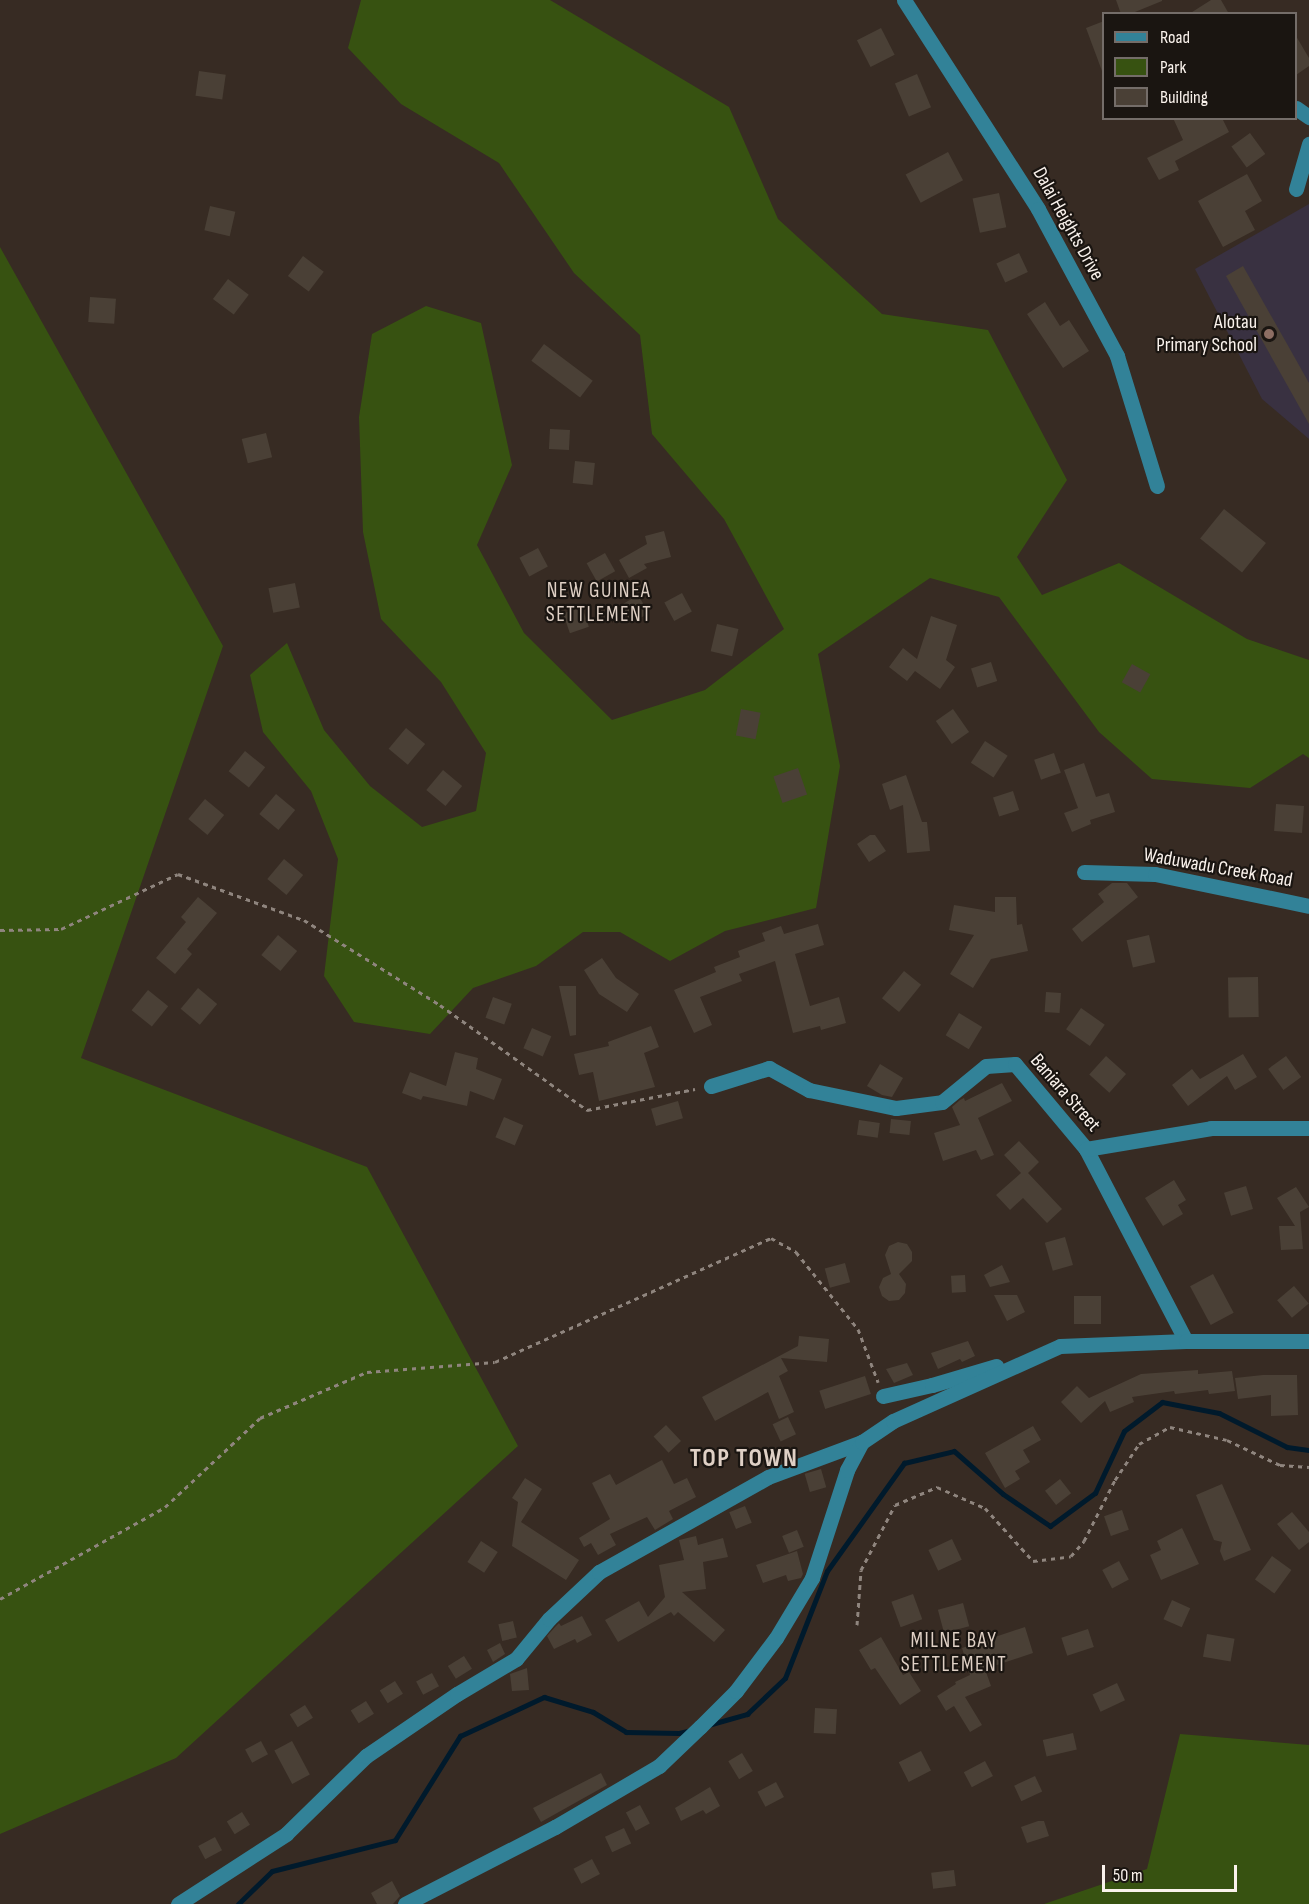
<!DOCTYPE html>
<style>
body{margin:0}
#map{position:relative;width:1309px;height:1904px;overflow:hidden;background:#372b23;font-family:"Sofia Sans Condensed",sans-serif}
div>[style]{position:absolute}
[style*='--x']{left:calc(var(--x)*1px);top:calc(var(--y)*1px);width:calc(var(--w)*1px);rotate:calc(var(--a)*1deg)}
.education>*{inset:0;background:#393141}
.green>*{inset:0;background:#375211}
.stream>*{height:5px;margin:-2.5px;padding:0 2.5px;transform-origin:2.5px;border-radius:2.5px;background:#001a2c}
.building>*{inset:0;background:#4a4036;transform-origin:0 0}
.path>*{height:3px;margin-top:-1.5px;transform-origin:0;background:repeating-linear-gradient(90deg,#8f857e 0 4.5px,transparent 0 9px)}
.minor>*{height:15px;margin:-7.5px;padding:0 7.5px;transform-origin:7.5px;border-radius:7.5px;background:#328298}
.dots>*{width:16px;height:16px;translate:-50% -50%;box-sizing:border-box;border:3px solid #1a1511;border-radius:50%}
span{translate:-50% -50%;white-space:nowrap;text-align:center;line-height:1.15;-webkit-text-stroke:4.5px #1a1511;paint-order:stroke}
.street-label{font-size:20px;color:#faf2ec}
.poi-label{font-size:20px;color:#faf2ec}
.right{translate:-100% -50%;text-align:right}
.neighbourhood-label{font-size:21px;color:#dfd0c5;letter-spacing:1.5px}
.district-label{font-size:26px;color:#dfd0c5;font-weight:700;letter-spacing:1.5px}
.legend{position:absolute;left:1102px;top:12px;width:195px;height:108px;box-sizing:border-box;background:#1a1511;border:2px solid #746d69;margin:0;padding:8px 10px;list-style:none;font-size:18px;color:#faf2ec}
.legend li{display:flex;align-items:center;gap:12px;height:30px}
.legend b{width:30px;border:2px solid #746d69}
.scale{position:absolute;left:1102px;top:1865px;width:135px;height:27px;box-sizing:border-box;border:3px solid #faf2ec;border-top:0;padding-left:8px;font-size:18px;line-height:21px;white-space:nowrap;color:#faf2ec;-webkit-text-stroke:4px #1a1511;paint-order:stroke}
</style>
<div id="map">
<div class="education">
<i style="clip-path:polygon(1309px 204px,1309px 439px,1262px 399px,1195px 269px)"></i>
</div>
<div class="green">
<i style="clip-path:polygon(361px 0,550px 0,729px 107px,778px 219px,882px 314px,988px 330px,1067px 480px,1017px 557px,1042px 595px,1119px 563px,1247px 639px,1309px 660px,1309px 758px,1303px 754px,1250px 788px,1152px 779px,1099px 732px,999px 597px,930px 578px,818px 654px,840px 766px,816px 908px,725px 931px,670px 961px,620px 932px,583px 932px,536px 966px,473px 988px,430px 1034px,354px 1022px,324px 976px,338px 859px,311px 791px,263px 732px,250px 675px,287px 643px,324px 730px,370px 786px,422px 827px,476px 811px,486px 753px,441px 682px,381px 619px,363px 532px,359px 417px,372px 334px,426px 306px,481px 323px,512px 465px,477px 545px,524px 633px,612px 720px,705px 690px,784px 629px,724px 519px,652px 434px,640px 335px,574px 273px,499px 163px,401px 104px,348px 48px)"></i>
<i style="clip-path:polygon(0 247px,223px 646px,81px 1058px,367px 1167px,518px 1446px,176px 1758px,0 1834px)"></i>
<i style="clip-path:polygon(1180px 1734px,1309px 1745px,1309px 1904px,1044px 1904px,1147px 1869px)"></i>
</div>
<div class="stream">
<i style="--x:708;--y:1725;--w:41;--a:-15.8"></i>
<i style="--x:747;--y:1714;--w:52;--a:-43.5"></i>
<i style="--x:785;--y:1678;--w:115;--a:-68.6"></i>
<i style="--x:827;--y:1571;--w:133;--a:-54.5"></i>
<i style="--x:904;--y:1463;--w:51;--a:-13.5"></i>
<i style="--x:954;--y:1451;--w:65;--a:41.3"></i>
<i style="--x:1003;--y:1494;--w:57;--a:34.2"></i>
<i style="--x:1050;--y:1526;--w:56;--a:-36.3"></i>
<i style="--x:1095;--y:1493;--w:68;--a:-64.9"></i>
<i style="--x:1124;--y:1431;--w:48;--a:-37.3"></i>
<i style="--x:1162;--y:1402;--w:58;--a:10.9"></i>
<i style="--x:1219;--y:1413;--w:76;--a:26.6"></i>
<i style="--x:1287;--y:1447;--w:22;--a:8"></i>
<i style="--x:238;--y:1904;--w:47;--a:-44.1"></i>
<i style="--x:272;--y:1871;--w:127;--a:-14.1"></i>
<i style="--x:395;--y:1840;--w:123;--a:-58"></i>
<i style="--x:460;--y:1736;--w:93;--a:-24.9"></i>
<i style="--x:544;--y:1697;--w:51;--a:17"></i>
<i style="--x:593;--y:1712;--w:39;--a:31"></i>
<i style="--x:626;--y:1732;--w:53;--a:1.1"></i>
<i style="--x:679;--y:1733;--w:12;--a:-14"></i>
</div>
<div class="building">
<i style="clip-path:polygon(1116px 0,1162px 0,1162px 1px,1130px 14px,1121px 14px)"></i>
<i style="clip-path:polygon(1211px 0,1221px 0,1229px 14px,1189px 14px)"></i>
<i style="clip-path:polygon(1104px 21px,1104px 70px,1102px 71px,1086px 28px)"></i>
<i style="left:881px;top:28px;width:30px;height:27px;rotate:63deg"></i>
<i style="clip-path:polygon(1296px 36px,1309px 58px,1309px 66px,1296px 75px)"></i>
<i style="left:199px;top:71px;width:27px;height:25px;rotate:8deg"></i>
<i style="left:917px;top:74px;width:36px;height:24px;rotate:67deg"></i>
<i style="clip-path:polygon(1173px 118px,1222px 118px,1229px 132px,1175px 161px,1179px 170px,1159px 180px,1147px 158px,1183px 140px)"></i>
<i style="left:1250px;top:133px;width:26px;height:23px;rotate:54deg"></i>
<i style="left:948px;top:152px;width:32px;height:48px;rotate:62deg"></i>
<i style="clip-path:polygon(1247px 174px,1262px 201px,1245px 211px,1255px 230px,1223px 247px,1198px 201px)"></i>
<i style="left:999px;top:193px;width:35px;height:27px;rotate:78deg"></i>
<i style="left:210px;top:206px;width:26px;height:25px;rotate:13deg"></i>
<i style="left:1019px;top:253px;width:21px;height:25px;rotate:65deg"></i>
<i style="left:303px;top:256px;width:26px;height:25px;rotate:37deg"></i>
<i style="clip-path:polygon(1243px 266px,1309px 383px,1309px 424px,1226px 276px)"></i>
<i style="left:228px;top:279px;width:26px;height:25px;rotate:37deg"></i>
<i style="left:90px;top:297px;width:26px;height:25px;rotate:4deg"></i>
<i style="clip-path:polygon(1045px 302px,1060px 326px,1069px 320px,1089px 351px,1063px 368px,1027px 314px)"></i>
<i style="left:544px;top:344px;width:61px;height:21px;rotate:37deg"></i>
<i style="left:550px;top:429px;width:20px;height:20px;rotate:3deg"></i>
<i style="left:266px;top:433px;width:25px;height:25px;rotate:76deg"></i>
<i style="left:575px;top:461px;width:20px;height:22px;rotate:6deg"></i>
<i style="left:1224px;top:509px;width:54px;height:38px;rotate:39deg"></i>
<i style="clip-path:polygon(664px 531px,671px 557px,644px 564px,647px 568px,629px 578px,619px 560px,647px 544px,645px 536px)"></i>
<i style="left:538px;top:548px;width:21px;height:21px;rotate:62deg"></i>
<i style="left:605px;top:553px;width:21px;height:21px;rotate:61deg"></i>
<i style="left:295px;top:583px;width:25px;height:27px;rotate:79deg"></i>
<i style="left:682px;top:593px;width:21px;height:20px;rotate:62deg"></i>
<i style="left:638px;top:595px;width:21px;height:20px;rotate:59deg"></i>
<i style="left:582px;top:607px;width:21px;height:20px;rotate:71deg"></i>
<i style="clip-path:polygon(931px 616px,957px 625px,946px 660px,955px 667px,940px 689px,915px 671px,907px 681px,889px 667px,903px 648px,917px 659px)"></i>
<i style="left:717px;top:624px;width:22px;height:28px;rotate:13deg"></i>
<i style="left:991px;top:662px;width:20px;height:21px;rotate:72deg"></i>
<i style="left:1132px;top:664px;width:21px;height:21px;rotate:29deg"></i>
<i style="left:741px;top:709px;width:20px;height:27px;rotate:11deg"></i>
<i style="left:953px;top:709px;width:28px;height:21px;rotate:55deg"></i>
<i style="left:406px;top:728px;width:25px;height:27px;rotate:40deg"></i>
<i style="left:985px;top:741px;width:27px;height:26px;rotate:33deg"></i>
<i style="left:245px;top:751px;width:26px;height:26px;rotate:39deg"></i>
<i style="left:1054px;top:753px;width:21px;height:21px;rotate:71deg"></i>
<i style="clip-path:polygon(1084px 763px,1096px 797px,1109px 793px,1115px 812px,1090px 820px,1091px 824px,1072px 832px,1064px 813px,1078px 808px,1064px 770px)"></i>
<i style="left:798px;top:768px;width:28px;height:26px;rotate:71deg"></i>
<i style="left:443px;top:770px;width:25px;height:26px;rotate:40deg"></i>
<i style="clip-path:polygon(906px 775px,922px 822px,927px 822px,930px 851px,907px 853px,903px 805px,890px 810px,882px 784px)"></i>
<i style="left:1013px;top:791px;width:20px;height:21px;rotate:72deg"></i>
<i style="left:276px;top:794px;width:25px;height:26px;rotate:40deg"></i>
<i style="left:205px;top:799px;width:25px;height:26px;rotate:40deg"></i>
<i style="left:1276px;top:804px;width:28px;height:27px;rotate:4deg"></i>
<i style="clip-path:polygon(870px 835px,875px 835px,886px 851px,869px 862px,857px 844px)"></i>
<i style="left:284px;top:859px;width:25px;height:26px;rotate:40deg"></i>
<i style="clip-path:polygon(1112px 883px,1127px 883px,1138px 897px,1082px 942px,1072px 929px,1104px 902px,1098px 894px)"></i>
<i style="clip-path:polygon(198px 897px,217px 913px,187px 949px,192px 954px,175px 974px,156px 958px,186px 922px,181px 917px)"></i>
<i style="clip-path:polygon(995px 897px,1016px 897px,1017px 925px,1022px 924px,1028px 951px,991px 959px,973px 988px,950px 974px,974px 935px,949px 930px,954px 905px,995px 912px)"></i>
<i style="clip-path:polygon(818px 924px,824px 945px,795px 954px,810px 1006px,839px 997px,846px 1023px,821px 1030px,820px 1026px,793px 1033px,775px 961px,739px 974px,742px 981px,700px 997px,712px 1025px,694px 1033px,674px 990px,716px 972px,714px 967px,740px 957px,738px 951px,765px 941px,762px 933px,781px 926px,784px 934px)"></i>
<i style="left:278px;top:935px;width:25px;height:26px;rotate:40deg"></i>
<i style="left:1149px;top:935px;width:28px;height:23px;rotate:77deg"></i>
<i style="clip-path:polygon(602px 958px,616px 978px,639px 994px,627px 1012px,599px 994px,584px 970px)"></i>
<i style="left:904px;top:971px;width:22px;height:35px;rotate:39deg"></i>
<i style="left:1258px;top:977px;width:40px;height:30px;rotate:89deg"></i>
<i style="clip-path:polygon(559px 986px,576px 986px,576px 1035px,570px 1036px)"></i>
<i style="left:198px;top:988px;width:25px;height:27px;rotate:40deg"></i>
<i style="left:148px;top:990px;width:26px;height:26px;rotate:39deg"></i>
<i style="left:1046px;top:992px;width:15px;height:20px;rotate:4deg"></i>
<i style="left:493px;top:997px;width:20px;height:22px;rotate:20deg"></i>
<i style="left:1081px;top:1008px;width:29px;height:26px;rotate:35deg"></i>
<i style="left:959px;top:1013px;width:27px;height:26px;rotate:31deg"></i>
<i style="clip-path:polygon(651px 1026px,659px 1047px,644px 1053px,655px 1087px,599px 1101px,593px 1072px,579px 1075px,574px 1054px,609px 1046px,608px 1042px)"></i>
<i style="left:532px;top:1028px;width:21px;height:22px;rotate:23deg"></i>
<i style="clip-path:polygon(455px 1052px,478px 1058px,476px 1069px,502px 1079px,494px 1100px,470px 1091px,467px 1106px,423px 1096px,421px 1100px,402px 1093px,410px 1072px,446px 1086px)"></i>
<i style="clip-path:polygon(1243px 1054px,1257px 1077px,1235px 1090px,1227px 1076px,1188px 1106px,1172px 1085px,1192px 1069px,1200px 1079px)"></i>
<i style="left:1106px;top:1056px;width:27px;height:25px;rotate:42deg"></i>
<i style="left:1286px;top:1056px;width:26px;height:22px;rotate:54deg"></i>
<i style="clip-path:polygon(880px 1064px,903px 1078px,892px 1097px,882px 1095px,867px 1086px)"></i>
<i style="clip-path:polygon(1002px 1083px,1012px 1101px,978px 1118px,994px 1155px,981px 1160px,976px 1150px,943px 1161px,934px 1133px,960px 1125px,952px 1107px,960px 1100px,964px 1098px,965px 1101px)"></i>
<i style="left:678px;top:1101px;width:18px;height:28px;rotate:74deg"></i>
<i style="left:504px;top:1117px;width:21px;height:22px;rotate:23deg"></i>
<i style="left:891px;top:1119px;width:20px;height:14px;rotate:6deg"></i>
<i style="left:859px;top:1120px;width:21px;height:15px;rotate:8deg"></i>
<i style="clip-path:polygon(1019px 1141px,1039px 1162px,1028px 1173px,1062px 1209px,1047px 1223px,1023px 1198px,1010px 1210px,996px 1195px,1021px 1173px,1004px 1155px)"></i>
<i style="clip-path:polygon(1174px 1180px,1186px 1200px,1178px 1205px,1183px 1214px,1163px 1226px,1145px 1198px)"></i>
<i style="left:1246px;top:1186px;width:24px;height:23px;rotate:73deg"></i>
<i style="clip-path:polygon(1296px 1187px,1309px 1207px,1300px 1212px,1303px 1249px,1281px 1250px,1279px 1226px,1295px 1226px,1277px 1198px)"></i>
<i style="left:1065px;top:1237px;width:29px;height:21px;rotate:74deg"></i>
<i style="clip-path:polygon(898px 1242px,907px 1244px,912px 1252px,912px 1261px,899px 1274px,906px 1284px,905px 1293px,899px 1300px,889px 1301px,882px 1296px,879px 1287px,883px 1278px,891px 1274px,885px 1255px,889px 1246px)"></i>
<i style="left:845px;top:1263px;width:20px;height:21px;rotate:75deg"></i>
<i style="clip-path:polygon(1002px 1265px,1010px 1282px,990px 1287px,984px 1275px)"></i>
<i style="left:1213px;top:1274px;width:44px;height:26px;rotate:62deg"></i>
<i style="left:965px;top:1275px;width:17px;height:14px;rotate:87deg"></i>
<i style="left:1294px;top:1286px;width:23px;height:22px;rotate:50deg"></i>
<i style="clip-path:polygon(994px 1295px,1017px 1295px,1025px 1312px,1007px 1321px)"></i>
<i style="left:1074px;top:1296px;width:27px;height:28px"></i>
<i style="clip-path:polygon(799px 1336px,829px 1339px,827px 1362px,781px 1358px,788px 1371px,779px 1376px,794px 1412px,779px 1419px,768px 1392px,715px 1421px,702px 1397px,798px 1346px)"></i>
<i style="clip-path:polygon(968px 1341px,975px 1356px,962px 1362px,960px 1359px,938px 1369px,931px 1353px)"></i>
<i style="clip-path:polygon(907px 1363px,913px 1375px,894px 1383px,886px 1369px)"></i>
<i style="clip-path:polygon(1198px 1370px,1198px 1374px,1232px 1371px,1235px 1391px,1209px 1394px,1208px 1390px,1175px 1394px,1174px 1391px,1132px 1397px,1134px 1402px,1110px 1412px,1105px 1401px,1081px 1423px,1061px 1402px,1077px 1386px,1089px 1398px,1141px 1374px)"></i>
<i style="clip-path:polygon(1263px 1375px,1297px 1375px,1298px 1415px,1271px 1416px,1271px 1395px,1238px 1399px,1235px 1378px)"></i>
<i style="left:865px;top:1376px;width:19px;height:48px;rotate:72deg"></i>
<i style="left:788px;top:1417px;width:19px;height:17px;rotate:65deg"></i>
<i style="left:666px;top:1425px;width:22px;height:17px;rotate:47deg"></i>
<i style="clip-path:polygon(1033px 1426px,1041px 1440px,1023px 1450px,1030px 1462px,1015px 1471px,1020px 1479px,1005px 1488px,985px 1453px)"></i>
<i style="clip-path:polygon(662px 1460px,674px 1484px,687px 1478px,696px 1497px,669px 1511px,673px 1519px,655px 1530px,647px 1517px,610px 1534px,616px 1545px,598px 1555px,591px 1543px,584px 1547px,579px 1538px,610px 1519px,592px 1483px,610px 1474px,616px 1485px)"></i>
<i style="left:821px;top:1469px;width:19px;height:17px;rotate:74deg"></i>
<i style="clip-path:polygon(525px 1478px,542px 1489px,521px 1522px,579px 1560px,566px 1580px,512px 1546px,518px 1502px,512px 1498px)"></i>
<i style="left:1060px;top:1479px;width:18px;height:19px;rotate:52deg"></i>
<i style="clip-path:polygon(1222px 1484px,1251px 1550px,1224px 1561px,1220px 1551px,1222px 1542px,1214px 1540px,1196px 1495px)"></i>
<i style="left:745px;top:1506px;width:18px;height:17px;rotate:68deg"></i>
<i style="left:1122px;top:1510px;width:21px;height:19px;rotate:71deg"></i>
<i style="clip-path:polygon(1292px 1512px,1309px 1532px,1309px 1542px,1299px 1550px,1277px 1524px)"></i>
<i style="clip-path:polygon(1182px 1528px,1199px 1564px,1161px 1580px,1150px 1555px,1161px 1550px,1157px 1541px)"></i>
<i style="left:797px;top:1530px;width:18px;height:16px;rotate:68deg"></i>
<i style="clip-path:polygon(696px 1536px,698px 1545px,723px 1538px,728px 1557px,703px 1562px,706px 1589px,682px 1592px,725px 1630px,714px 1642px,678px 1612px,674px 1616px,671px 1612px,618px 1642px,605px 1620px,639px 1601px,648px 1617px,665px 1597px,659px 1565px,684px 1560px,679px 1540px)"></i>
<i style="left:952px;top:1539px;width:23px;height:26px;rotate:65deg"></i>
<i style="left:481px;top:1541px;width:20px;height:25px;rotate:33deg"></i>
<i style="clip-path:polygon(797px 1551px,803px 1574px,801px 1578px,788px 1581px,786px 1575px,763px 1583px,756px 1565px)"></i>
<i style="left:1272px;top:1556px;width:24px;height:29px;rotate:36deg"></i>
<i style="left:1119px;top:1561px;width:21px;height:19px;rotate:62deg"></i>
<i style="left:913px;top:1594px;width:27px;height:23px;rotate:70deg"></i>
<i style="left:1172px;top:1600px;width:20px;height:21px;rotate:24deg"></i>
<i style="left:963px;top:1603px;width:24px;height:26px;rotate:75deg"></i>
<i style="clip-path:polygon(582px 1616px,592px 1635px,577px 1643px,575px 1639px,554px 1649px,547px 1636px,556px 1626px,559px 1623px,561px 1626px)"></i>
<i style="left:513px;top:1621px;width:17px;height:15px;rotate:77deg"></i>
<i style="clip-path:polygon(1025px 1627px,1033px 1653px,985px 1669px,991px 1686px,965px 1697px,982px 1725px,970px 1732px,954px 1706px,946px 1711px,937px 1696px,956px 1684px,955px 1682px,970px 1675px,962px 1648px)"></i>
<i style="left:1088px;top:1629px;width:19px;height:28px;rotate:72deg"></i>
<i style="left:1207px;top:1634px;width:28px;height:23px;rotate:10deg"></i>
<i style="clip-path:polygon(881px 1637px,903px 1675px,909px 1672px,921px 1691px,900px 1705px,875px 1668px,871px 1670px,859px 1650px)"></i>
<i style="clip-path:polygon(500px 1643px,505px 1654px,493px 1662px,487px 1650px)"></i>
<i style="left:464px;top:1656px;width:15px;height:19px;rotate:58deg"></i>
<i style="clip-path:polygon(527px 1668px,529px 1690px,512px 1691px,510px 1674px)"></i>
<i style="left:432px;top:1673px;width:15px;height:18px;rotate:62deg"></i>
<i style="left:395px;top:1681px;width:15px;height:18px;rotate:58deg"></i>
<i style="left:1117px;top:1683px;width:19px;height:27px;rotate:65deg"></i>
<i style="left:366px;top:1701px;width:15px;height:18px;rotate:58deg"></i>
<i style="left:305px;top:1705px;width:15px;height:18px;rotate:58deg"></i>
<i style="left:815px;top:1708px;width:22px;height:25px;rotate:3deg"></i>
<i style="left:1073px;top:1733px;width:17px;height:31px;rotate:77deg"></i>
<i style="left:261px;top:1741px;width:15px;height:18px;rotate:62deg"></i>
<i style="left:292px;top:1741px;width:38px;height:20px;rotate:62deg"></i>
<i style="left:921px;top:1751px;width:22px;height:25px;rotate:63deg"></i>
<i style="left:742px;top:1753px;width:21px;height:16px;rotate:59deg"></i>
<i style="left:985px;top:1761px;width:17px;height:24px;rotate:62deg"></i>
<i style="clip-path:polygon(601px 1773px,607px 1785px,541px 1822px,533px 1808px)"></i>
<i style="left:1035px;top:1776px;width:17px;height:23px;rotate:65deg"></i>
<i style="left:776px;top:1782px;width:17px;height:21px;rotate:62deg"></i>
<i style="clip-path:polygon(710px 1787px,720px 1806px,706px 1814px,703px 1810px,681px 1821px,675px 1808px)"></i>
<i style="left:640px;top:1805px;width:21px;height:16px;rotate:62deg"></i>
<i style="left:242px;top:1812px;width:15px;height:18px;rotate:58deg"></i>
<i style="clip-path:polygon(1038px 1821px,1044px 1821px,1049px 1836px,1027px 1843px,1021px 1827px)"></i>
<i style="left:624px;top:1828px;width:17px;height:21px;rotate:65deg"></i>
<i style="left:215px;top:1837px;width:15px;height:19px;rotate:62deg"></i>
<i style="left:592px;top:1859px;width:17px;height:21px;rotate:62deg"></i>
<i style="left:954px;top:1870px;width:16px;height:23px;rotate:83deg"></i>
<i style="clip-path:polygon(392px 1881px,400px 1896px,393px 1904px,377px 1904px,371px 1893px)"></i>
</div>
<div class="path">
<i style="--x:0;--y:930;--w:61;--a:-0.9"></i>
<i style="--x:61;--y:929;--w:129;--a:-25.2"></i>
<i style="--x:178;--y:874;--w:134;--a:20.1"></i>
<i style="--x:304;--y:920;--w:160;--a:32"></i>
<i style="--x:440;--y:1005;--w:181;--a:35.5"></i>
<i style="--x:587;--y:1110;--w:110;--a:-11"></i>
<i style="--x:0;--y:1599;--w:189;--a:-29.1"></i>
<i style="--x:165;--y:1507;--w:130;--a:-43.1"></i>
<i style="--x:260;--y:1418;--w:116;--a:-23.3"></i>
<i style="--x:367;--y:1372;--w:128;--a:-4.5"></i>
<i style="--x:495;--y:1362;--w:303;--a:-24.2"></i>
<i style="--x:771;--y:1238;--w:29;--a:29"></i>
<i style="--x:796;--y:1252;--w:99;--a:51.2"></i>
<i style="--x:858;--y:1329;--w:57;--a:69.3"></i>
<i style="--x:857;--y:1625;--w:55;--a:-85.8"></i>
<i style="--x:861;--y:1570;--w:73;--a:-62.4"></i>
<i style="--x:895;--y:1505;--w:46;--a:-23.2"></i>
<i style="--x:937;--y:1487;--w:52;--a:23.6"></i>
<i style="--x:985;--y:1508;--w:72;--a:47.8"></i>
<i style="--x:1033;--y:1561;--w:38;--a:-7"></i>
<i style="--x:1071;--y:1556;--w:20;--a:-49"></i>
<i style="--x:1084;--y:1541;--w:68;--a:-63.1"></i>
<i style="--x:1115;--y:1480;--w:43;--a:-56.3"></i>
<i style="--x:1139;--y:1444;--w:35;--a:-29"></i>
<i style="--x:1170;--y:1427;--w:58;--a:12.8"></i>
<i style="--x:1227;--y:1440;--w:59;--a:25.3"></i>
<i style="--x:1280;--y:1465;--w:29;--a:4"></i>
</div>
<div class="minor">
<i style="--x:904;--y:0;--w:248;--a:57.3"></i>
<i style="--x:1038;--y:209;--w:167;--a:61.7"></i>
<i style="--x:1117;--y:356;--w:136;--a:72.9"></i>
<i style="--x:1296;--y:108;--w:16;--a:35"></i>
<i style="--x:1296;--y:189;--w:47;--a:-73.9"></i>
<i style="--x:1084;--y:872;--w:71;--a:1.6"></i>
<i style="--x:1155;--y:874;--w:157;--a:11.7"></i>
<i style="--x:711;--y:1086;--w:61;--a:-17.2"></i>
<i style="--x:769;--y:1068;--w:46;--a:28.8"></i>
<i style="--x:809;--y:1090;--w:89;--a:11.7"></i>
<i style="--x:896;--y:1108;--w:46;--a:-7.4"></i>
<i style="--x:942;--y:1102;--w:57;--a:-39.3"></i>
<i style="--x:986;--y:1066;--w:29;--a:-4"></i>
<i style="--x:1015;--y:1064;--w:111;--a:50.1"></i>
<i style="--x:1086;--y:1149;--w:216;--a:62.5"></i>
<i style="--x:1086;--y:1149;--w:127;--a:-9.5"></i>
<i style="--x:1211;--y:1128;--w:98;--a:0"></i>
<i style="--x:883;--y:1396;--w:50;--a:-12.7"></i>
<i style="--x:932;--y:1385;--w:67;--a:-16.5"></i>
<i style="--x:178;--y:1904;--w:129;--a:-32.9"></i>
<i style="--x:286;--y:1834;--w:112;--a:-44.3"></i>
<i style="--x:366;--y:1756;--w:110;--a:-34.3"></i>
<i style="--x:457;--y:1694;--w:69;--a:-30.7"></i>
<i style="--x:516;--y:1659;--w:52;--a:-50.5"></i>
<i style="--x:549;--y:1619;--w:69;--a:-43.2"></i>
<i style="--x:599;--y:1572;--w:194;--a:-29.3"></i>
<i style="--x:768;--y:1477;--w:100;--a:-20.4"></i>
<i style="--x:405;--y:1904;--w:169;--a:-27.2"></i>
<i style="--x:555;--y:1827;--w:121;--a:-30.4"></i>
<i style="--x:659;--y:1766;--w:57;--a:-43.6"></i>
<i style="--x:700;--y:1727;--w:51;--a:-45"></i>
<i style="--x:736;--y:1691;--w:66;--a:-53"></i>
<i style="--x:776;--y:1638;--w:70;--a:-59"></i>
<i style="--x:812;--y:1578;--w:114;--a:-72"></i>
<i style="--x:847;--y:1470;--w:32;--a:-62"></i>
<i style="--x:862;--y:1442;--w:37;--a:-34"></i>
<i style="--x:893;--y:1421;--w:183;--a:-24.2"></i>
<i style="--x:1060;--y:1346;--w:126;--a:-2.3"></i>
<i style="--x:1186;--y:1341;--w:123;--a:0"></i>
</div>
<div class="dots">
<i style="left:1269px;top:334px;background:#8d6e63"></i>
</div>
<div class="street-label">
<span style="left:1068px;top:224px;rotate:61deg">Dalai Heights Drive</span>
<span style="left:1218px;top:868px;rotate:10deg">Waduwadu Creek Road</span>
<span style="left:1065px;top:1093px;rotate:49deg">Baniara Street</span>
</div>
<div class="poi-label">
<span class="right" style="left:1257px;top:334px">Alotau<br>Primary School</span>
</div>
<div class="neighbourhood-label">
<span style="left:599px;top:603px">NEW GUINEA<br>SETTLEMENT</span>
<span style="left:954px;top:1653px">MILNE BAY<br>SETTLEMENT</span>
</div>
<div class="district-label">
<span style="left:744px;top:1459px">TOP TOWN</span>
</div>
<ul class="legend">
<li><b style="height:8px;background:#328298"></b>Road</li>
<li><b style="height:16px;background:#375211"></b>Park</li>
<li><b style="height:16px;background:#4a4036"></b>Building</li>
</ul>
<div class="scale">50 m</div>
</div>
